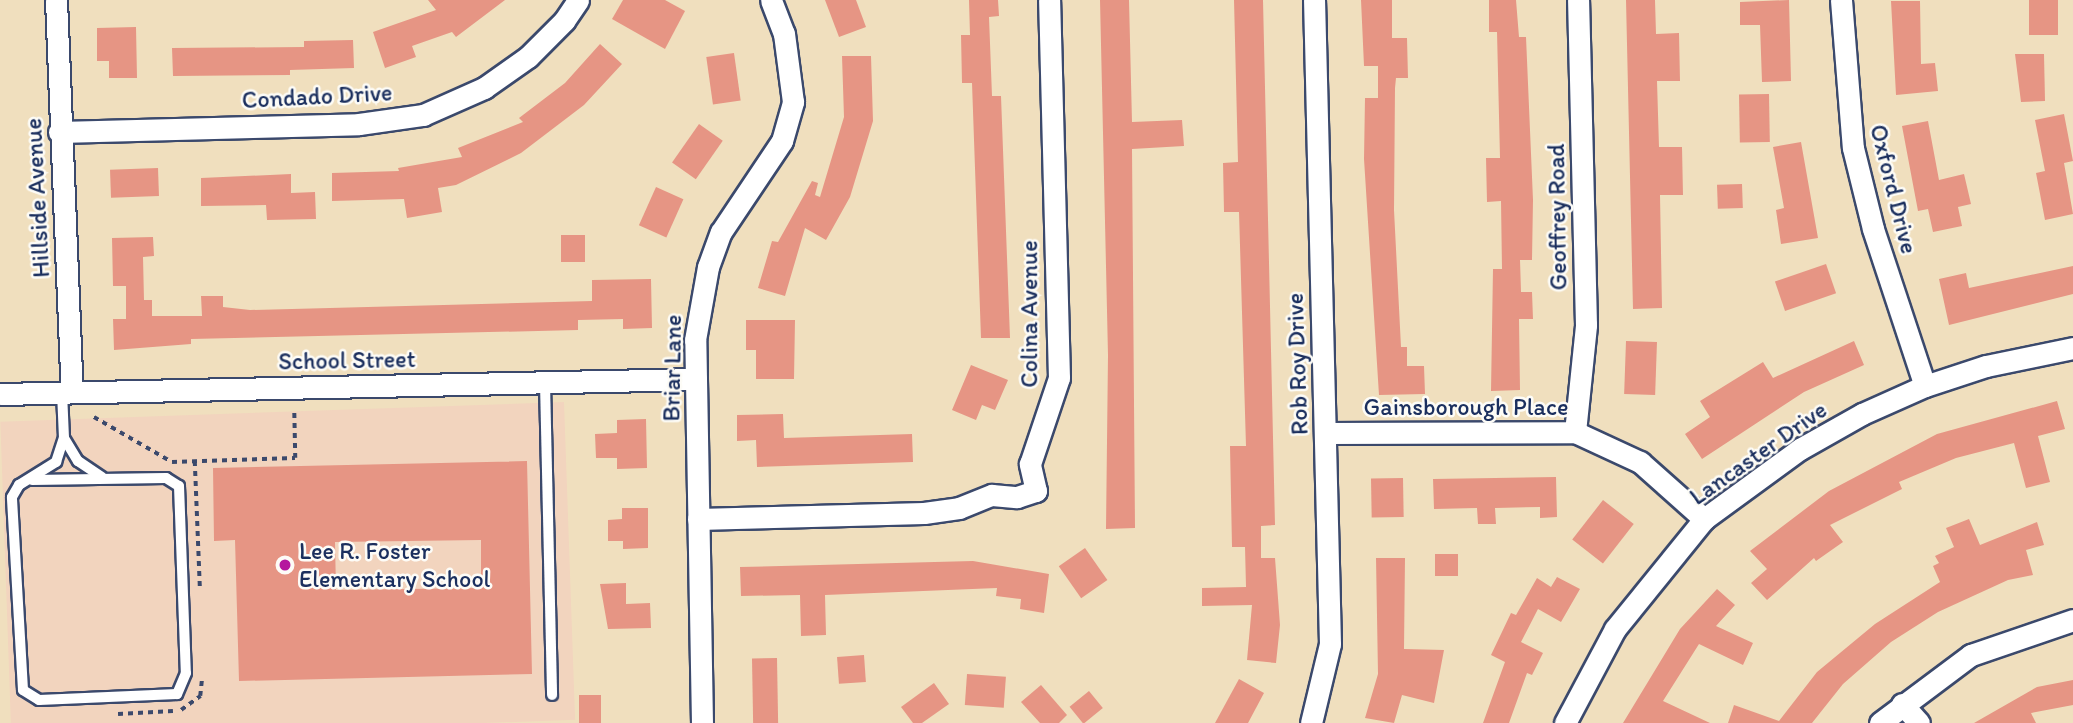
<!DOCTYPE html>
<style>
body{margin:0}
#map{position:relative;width:2073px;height:723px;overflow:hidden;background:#f0dfbe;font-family:Itim,sans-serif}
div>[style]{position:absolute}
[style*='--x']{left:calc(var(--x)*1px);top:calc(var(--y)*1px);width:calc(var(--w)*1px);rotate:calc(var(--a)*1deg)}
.built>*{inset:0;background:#f2d4be;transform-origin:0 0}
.building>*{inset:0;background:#e69584;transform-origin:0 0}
.path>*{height:3.5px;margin-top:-1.75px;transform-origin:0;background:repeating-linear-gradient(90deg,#3b496c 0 5px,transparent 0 10px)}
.roads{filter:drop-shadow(2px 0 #3b496c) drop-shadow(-2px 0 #3b496c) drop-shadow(0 2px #3b496c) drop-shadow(0 -2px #3b496c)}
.service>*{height:10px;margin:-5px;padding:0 5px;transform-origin:5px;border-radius:5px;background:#fff}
.minor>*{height:21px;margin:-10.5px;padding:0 10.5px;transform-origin:10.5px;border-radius:10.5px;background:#fff}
.dots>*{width:19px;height:19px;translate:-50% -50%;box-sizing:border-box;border:4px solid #fdfcf7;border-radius:50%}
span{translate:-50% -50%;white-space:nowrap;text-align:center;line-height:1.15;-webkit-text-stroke:5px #fdfcf7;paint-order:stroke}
.street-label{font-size:24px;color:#1b2f5e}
.poi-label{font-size:24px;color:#1b2f5e}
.left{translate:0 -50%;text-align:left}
</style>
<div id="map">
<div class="built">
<i style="left:564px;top:402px;width:318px;height:564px;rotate:88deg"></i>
</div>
<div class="building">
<i style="clip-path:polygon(428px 0,505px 0,456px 37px,452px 32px,412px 46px,416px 57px,385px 68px,373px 32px,436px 10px)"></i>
<i style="clip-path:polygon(623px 0,665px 0,685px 11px,665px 49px,612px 19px)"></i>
<i style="clip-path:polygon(825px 0,856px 0,866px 27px,839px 37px)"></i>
<i style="clip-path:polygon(969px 0,998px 0,999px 16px,989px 17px,992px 96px,1001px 96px,1010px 338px,981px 338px,972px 83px,962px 83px,961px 35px,970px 35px)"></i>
<i style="clip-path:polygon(1100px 0,1129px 0,1132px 122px,1182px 120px,1184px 146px,1132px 149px,1135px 528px,1106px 529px,1108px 355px)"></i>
<i style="clip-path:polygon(1234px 0,1263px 0,1275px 525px,1261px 526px,1261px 558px,1275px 558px,1280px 625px,1276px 663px,1247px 660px,1252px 605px,1202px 606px,1202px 588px,1246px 587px,1245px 547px,1232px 547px,1230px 446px,1246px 446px,1239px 212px,1224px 212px,1223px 163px,1238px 162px)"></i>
<i style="clip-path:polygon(1361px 0,1392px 0,1392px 38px,1407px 38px,1408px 78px,1396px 78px,1395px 88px,1394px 210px,1401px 347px,1407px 347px,1407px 366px,1424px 366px,1425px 394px,1379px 395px,1364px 159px,1365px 98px,1378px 98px,1378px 66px,1364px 66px)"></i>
<i style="clip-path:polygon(1489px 0,1516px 0,1519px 37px,1526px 37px,1533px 200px,1532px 260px,1520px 260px,1521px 292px,1532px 292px,1533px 319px,1519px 319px,1520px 390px,1491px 391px,1493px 269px,1502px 269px,1501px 201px,1487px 202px,1486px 158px,1500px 158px,1497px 32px,1489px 32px)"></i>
<i style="clip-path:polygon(1626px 0,1655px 0,1656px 34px,1679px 33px,1680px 81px,1657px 81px,1659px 147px,1682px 147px,1683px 195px,1660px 195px,1662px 308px,1633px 309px)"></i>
<i style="clip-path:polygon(1789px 0,1791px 81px,1762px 82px,1760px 25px,1740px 25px,1740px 2px)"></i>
<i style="left:2029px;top:0;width:29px;height:35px"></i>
<i style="clip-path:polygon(1891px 1px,1920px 1px,1921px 64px,1935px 63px,1938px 91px,1896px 95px)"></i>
<i style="clip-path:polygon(136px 27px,137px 78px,109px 78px,109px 61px,97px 61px,97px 28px)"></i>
<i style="clip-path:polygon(353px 40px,354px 68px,290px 70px,290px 75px,173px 76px,172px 48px,304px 47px,304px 41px)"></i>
<i style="clip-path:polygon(600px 44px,622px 64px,584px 105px,521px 153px,456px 185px,438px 188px,442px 212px,407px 218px,404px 199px,332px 201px,332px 173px,399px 171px,398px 168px,462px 157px,458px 148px,523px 122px,519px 118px,565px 83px)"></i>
<i style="left:734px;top:53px;width:48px;height:28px;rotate:82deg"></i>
<i style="clip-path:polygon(2015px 54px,2044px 54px,2045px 101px,2021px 102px)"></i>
<i style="clip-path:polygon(842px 56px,871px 56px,873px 121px,850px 197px,826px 240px,805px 228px,785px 296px,758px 288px,772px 241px,778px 242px,812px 181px,818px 183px,815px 195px,820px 197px,844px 117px)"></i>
<i style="left:1769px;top:94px;width:48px;height:30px;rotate:89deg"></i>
<i style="clip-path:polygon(2064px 114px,2073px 161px,2064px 163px,2073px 214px,2045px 220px,2036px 173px,2045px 171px,2035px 120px)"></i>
<i style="clip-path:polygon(1928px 121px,1939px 180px,1964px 174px,1971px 204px,1958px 207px,1962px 226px,1933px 232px,1928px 209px,1918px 211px,1902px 126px)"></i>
<i style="left:699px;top:124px;width:29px;height:47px;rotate:35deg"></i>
<i style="clip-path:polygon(1801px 142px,1818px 238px,1781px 244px,1776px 210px,1784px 208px,1773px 147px)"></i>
<i style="left:158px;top:168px;width:28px;height:48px;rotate:88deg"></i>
<i style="clip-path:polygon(291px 174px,291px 193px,315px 192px,316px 219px,267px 220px,266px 205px,201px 206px,201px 178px)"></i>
<i style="left:1742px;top:184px;width:24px;height:25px;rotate:88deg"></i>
<i style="left:656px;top:187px;width:30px;height:42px;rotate:24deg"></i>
<i style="left:561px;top:235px;width:24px;height:27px"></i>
<i style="clip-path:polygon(153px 237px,154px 256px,143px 257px,144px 300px,152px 300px,152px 316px,202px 316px,201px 296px,223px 296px,223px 307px,250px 310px,592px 301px,592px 280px,651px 279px,652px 328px,623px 329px,623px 319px,578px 320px,578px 330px,191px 339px,191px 344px,114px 350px,113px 319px,126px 319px,126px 286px,113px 286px,112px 238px)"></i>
<i style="left:1826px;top:264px;width:31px;height:54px;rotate:71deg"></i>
<i style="clip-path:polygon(2073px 266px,2073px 294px,1949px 325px,1939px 279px,1966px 273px,1969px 288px)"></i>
<i style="clip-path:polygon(746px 320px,795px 320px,794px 379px,756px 379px,756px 350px,746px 350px)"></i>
<i style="left:1626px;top:341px;width:31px;height:53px;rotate:2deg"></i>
<i style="clip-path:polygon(1854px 341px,1864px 365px,1804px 392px,1702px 459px,1685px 434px,1710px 417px,1700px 401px,1763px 362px,1773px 378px)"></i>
<i style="clip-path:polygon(971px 365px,1008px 380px,995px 410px,982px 405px,976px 420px,952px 410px)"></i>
<i style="clip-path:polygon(2057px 401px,2065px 429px,2038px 436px,2050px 482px,2026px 488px,2014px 443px,1956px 458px,1899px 482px,1902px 489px,1830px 525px,1843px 542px,1816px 561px,1814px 558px,1767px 600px,1751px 583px,1767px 569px,1750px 551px,1829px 491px,1937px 434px)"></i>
<i style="clip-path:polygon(783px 414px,784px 438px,912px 434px,913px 462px,757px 467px,756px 440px,737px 441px,737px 415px)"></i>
<i style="clip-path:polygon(646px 419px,647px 468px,617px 469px,617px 458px,596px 458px,595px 434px,617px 433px,617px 420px)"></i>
<i style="clip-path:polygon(evenodd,527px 461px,532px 674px,239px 681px,235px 540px,214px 541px,213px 468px,527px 461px,481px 540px,481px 588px,336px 590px,335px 542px,481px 540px)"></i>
<i style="clip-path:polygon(1556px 477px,1557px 517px,1540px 518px,1540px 507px,1495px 508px,1496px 524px,1478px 524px,1477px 508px,1434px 509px,1433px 479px)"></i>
<i style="left:1403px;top:478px;width:39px;height:32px;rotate:89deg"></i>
<i style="left:1603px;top:500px;width:39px;height:50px;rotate:38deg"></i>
<i style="clip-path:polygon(622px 508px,648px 508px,648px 548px,623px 549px,623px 541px,608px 541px,608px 520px,622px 519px)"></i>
<i style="clip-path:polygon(1969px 519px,1980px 545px,2037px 522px,2044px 545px,2026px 550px,2033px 575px,2008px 580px,1938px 612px,1891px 642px,1843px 684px,1812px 723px,1728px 723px,1734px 705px,1779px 721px,1817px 672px,1875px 624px,1940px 582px,1933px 566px,1939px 563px,1935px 556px,1954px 547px,1946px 528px)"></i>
<i style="left:1085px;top:548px;width:39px;height:32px;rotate:55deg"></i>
<i style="left:1458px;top:554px;width:22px;height:23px;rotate:90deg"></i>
<i style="clip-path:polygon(1376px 558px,1405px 558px,1404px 649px,1444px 650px,1434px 703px,1402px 695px,1394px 723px,1365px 718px,1378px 674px)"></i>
<i style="clip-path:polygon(973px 561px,1049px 574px,1044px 613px,1020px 609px,1021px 599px,996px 596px,997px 588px,825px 595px,826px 635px,801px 636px,800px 595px,741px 596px,740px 567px)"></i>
<i style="clip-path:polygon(1557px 577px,1580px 589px,1561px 622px,1538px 609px,1521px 642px,1543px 653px,1532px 675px,1527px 673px,1509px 723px,1483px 723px,1505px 662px,1491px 655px,1511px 613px,1516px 615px,1537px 578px,1551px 587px)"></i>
<i style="clip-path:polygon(626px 583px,626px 604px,650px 603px,651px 628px,608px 629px,600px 584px)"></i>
<i style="clip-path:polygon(1717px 589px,1735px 605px,1716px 626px,1753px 643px,1743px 665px,1699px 644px,1663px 701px,1710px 723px,1623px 723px,1680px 629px)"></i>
<i style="left:864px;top:655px;width:27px;height:27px;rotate:86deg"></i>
<i style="left:777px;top:658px;width:65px;height:25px;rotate:89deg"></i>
<i style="left:967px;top:674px;width:39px;height:31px;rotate:4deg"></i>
<i style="clip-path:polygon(1239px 679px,1264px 693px,1248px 723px,1215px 723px)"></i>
<i style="clip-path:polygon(2073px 680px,2073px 705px,2031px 713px,2036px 723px,1974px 723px,2037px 687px)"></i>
<i style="clip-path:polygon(934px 683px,949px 704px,922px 723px,913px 723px,901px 707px)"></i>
<i style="clip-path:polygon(1041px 685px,1067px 715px,1059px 723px,1040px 723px,1021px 702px)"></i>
<i style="left:1089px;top:691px;width:22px;height:25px;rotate:51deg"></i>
<i style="left:601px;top:695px;width:28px;height:22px;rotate:90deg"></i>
</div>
<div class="path">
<i style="--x:94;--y:417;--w:90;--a:30"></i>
<i style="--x:172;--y:462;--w:123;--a:-1.9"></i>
<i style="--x:295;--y:458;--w:46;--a:-91.2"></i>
<i style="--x:195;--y:461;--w:127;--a:87.7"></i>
<i style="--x:181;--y:710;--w:24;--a:-36"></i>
<i style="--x:200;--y:696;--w:19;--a:-84"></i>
<i style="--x:118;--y:714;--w:55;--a:-3.1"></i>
</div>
<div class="roads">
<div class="service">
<i style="--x:545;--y:383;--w:312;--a:88.7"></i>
<i style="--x:64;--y:438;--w:27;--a:59"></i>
<i style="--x:78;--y:461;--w:29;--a:34"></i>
<i style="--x:32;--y:480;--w:134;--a:-0.9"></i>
<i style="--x:166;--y:478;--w:15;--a:32"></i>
<i style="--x:179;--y:486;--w:187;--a:87.9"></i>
<i style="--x:186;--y:673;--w:23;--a:113"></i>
<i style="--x:177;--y:694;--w:138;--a:177.5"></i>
<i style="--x:39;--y:700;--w:19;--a:-148"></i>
<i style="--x:23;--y:690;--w:193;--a:-93.3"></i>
<i style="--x:12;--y:497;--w:14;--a:-60"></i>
<i style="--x:19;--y:485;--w:44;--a:-31.9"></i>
<i style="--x:56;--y:462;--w:25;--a:-72"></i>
<i style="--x:64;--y:438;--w:45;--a:-92.5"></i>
</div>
<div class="minor">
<i style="--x:56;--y:0;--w:392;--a:87.7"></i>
<i style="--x:1841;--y:0;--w:148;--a:85.4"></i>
<i style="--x:1853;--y:148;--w:83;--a:76.1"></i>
<i style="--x:1873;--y:229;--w:165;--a:71.7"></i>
<i style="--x:59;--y:132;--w:300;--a:-1.5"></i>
<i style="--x:359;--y:124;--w:65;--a:-8"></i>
<i style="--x:423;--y:115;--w:67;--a:-23.9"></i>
<i style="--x:484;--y:88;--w:54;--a:-35.2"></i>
<i style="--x:528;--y:57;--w:51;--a:-45"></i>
<i style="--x:564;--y:21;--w:25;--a:-56"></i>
<i style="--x:0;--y:394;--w:696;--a:-1.23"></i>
<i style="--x:1575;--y:432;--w:108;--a:-84.1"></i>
<i style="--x:1586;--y:325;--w:325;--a:-91.4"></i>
<i style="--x:1325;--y:433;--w:250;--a:-0.2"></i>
<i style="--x:1575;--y:432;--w:72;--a:24.8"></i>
<i style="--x:1640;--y:462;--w:86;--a:41.7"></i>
<i style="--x:698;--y:519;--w:226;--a:-1.5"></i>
<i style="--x:924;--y:513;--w:35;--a:-8"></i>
<i style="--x:959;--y:508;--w:35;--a:-22"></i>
<i style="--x:992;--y:495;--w:25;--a:5"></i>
<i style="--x:1017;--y:497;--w:20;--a:-18"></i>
<i style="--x:1036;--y:491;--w:28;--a:-103"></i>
<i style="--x:1030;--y:464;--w:91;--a:-71.4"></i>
<i style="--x:1059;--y:378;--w:378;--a:-91.5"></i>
<i style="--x:1902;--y:704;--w:25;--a:48"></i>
<i style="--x:702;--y:723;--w:383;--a:-91"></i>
<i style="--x:695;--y:340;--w:74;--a:-79.9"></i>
<i style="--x:708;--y:267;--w:37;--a:-70"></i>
<i style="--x:721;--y:232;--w:110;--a:-56.2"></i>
<i style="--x:782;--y:141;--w:41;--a:-74.2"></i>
<i style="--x:793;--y:102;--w:69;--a:-97.5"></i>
<i style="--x:784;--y:34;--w:36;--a:-111"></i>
<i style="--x:1311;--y:723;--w:81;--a:-76.5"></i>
<i style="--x:1330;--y:644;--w:644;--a:-91.42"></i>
<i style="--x:1565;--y:723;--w:106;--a:-62"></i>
<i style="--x:1615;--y:629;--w:141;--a:-51"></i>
<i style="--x:1704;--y:519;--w:119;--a:-36.1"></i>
<i style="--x:1800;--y:449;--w:71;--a:-29.4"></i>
<i style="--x:1862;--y:414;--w:69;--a:-24"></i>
<i style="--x:1925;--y:386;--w:64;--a:-18.2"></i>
<i style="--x:1986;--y:366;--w:89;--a:-11.7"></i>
<i style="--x:1880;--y:723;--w:114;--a:-36.8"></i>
<i style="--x:1971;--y:655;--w:108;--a:-18.9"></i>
</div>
</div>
<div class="dots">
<i style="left:285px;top:565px;background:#b5179e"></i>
</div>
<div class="street-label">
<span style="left:317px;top:96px;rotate:-3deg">Condado Drive</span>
<span style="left:1894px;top:189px;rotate:76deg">Oxford Drive</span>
<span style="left:37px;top:198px;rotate:-93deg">Hillside Avenue</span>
<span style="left:1557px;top:217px;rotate:-91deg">Geoffrey Road</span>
<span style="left:1029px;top:314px;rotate:-90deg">Colina Avenue</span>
<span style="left:347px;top:360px;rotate:-1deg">School Street</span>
<span style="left:1297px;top:364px;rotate:-92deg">Rob Roy Drive</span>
<span style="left:672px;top:368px;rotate:-89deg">Briar Lane</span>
<span style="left:1466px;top:407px">Gainsborough Place</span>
<span style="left:1758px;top:453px;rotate:-35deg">Lancaster Drive</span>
</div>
<div class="poi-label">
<span class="left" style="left:299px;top:565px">Lee R. Foster<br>Elementary School</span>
</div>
</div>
